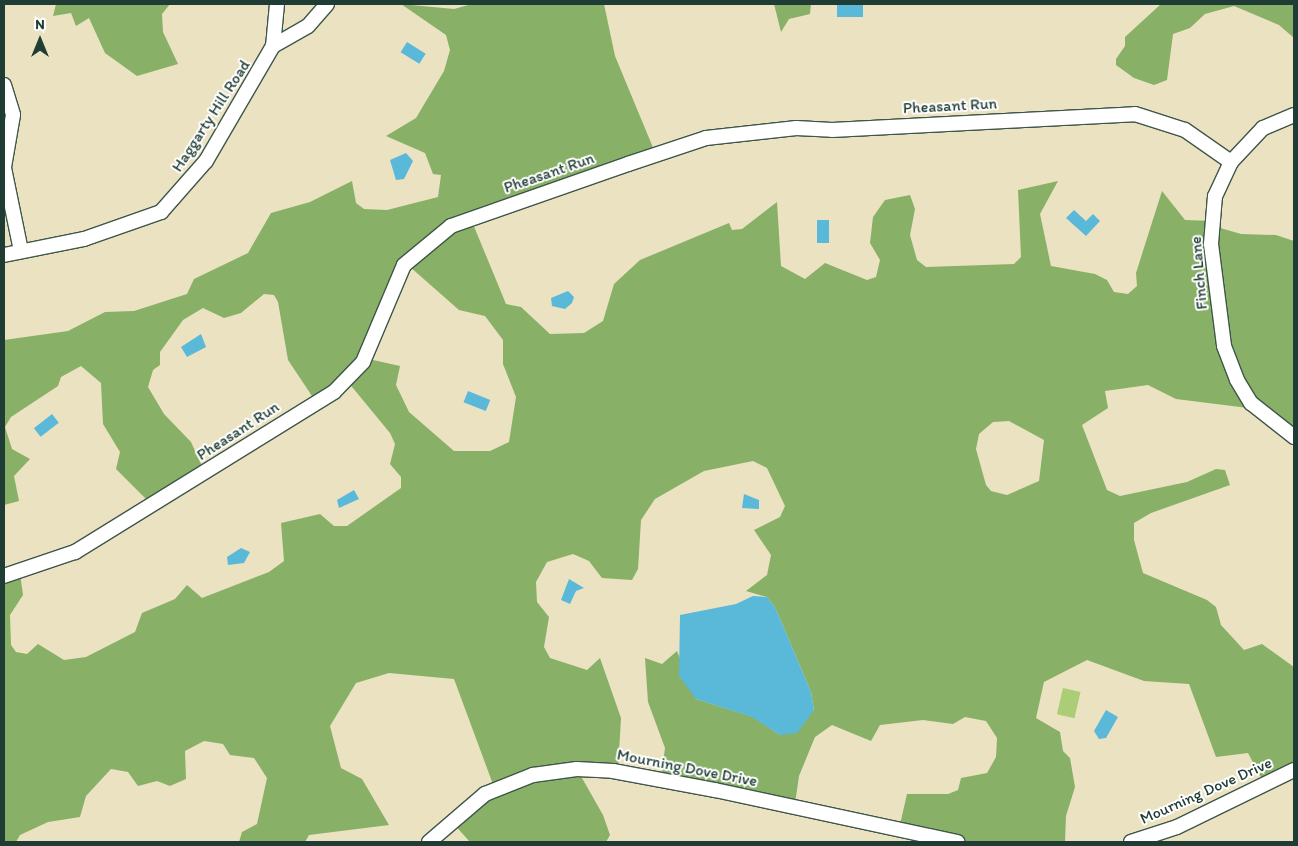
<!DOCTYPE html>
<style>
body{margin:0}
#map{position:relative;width:1298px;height:846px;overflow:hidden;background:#ebe2c2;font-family:Itim,sans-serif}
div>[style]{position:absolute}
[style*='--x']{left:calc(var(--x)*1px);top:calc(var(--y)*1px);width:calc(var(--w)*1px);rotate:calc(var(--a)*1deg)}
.green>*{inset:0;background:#abcd76;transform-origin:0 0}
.forest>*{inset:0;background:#88b067}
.water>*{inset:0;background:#5ab8d8;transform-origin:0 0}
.roads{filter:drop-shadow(1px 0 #3e5649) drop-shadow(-1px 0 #3e5649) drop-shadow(0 1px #3e5649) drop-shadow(0 -1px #3e5649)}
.minor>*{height:14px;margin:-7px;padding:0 7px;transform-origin:7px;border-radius:7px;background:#fff}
span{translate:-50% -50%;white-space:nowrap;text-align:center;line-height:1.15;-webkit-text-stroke:4px #fff;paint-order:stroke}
.street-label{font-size:16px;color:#1f3d34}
.frame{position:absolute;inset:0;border:5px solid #1f3d34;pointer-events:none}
.north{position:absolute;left:15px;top:15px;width:50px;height:50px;-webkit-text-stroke:4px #fff;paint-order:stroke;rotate:0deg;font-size:14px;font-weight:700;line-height:20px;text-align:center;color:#1f3d34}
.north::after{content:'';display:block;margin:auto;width:18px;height:22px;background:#1f3d34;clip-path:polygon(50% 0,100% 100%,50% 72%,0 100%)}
</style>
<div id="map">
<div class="green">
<i style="left:1063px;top:688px;width:18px;height:27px;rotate:13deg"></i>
</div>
<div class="forest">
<i style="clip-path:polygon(56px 4px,170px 4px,162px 14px,163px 32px,178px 64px,137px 76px,105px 53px,89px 18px,76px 26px,71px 13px,53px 16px)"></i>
<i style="clip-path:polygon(evenodd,401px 4px,454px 9px,472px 4px,604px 4px,615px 56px,654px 150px,473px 224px,506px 304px,521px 307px,550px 334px,584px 333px,603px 321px,614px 284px,640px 260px,729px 223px,732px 230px,742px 229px,777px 202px,781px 266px,805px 279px,825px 263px,867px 280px,876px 277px,880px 260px,870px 243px,873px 217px,885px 200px,910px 195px,915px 209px,910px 235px,917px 260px,926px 267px,1014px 264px,1021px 257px,1018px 190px,1058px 181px,1040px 214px,1051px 266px,1095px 274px,1107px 280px,1114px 292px,1128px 294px,1137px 286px,1136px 273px,1162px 191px,1185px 220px,1214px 221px,1217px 227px,1241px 234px,1276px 235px,1294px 241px,1294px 439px,1248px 408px,1176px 399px,1148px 385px,1105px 391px,1108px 408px,1082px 425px,1107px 490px,1120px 496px,1187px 482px,1216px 469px,1225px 470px,1230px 485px,1151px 513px,1134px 523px,1134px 540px,1143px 573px,1207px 600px,1216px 607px,1221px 625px,1244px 650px,1262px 644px,1294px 667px,1294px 768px,1264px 783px,1248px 753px,1216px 757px,1189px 684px,1144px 681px,1087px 660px,1044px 682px,1036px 718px,1060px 732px,1063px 751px,1070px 758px,1075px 787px,1066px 816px,1065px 842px,966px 842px,899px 829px,907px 794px,948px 794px,958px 790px,961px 778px,987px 773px,996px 757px,997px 738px,986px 721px,965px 717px,953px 724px,923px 720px,880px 725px,871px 741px,832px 725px,815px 737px,799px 776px,795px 804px,661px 778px,665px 748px,648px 702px,645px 658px,662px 664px,677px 651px,696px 699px,753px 717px,780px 735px,814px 710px,811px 692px,775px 607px,767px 597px,746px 591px,767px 575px,771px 555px,754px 530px,780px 517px,785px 506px,767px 468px,753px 461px,704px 471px,655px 499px,641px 520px,638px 569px,632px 580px,602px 578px,589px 561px,573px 554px,547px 562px,536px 582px,537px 602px,549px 617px,544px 647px,550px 658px,587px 670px,600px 658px,621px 718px,618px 770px,578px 771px,603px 815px,610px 835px,606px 842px,470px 842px,452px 822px,494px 787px,454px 679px,389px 673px,356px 683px,330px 726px,341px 768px,362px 779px,389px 825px,309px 835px,305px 842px,239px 842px,242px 832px,257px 824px,267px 778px,254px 758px,230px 755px,223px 744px,204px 741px,185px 751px,186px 779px,170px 786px,157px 781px,138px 786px,128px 772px,111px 769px,86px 796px,80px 817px,48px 822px,20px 835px,16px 842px,4px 842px,4px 568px,19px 566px,23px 595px,10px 615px,11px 645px,16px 652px,27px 654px,38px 644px,64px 660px,86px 657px,135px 632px,142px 613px,175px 599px,187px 585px,202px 598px,269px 572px,284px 561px,281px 523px,320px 514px,334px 526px,347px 526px,401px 488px,401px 477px,390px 464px,395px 444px,390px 433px,348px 382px,314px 399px,288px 360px,278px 302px,274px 295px,264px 294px,241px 313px,224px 318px,203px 308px,183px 320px,160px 352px,160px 365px,153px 370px,148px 387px,164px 414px,191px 442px,202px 466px,150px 503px,116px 469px,120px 452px,103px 424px,101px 383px,81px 366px,61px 377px,58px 386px,11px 417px,5px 427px,12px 449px,30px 459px,14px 476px,19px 501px,4px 505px,4px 340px,68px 331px,105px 312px,134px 311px,187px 294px,194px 279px,248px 253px,271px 213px,310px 202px,352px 181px,356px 203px,364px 209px,387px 210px,438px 197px,441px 175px,433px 174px,425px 153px,386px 136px,416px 118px,444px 71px,450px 50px,446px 35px,401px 4px,409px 266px,459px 310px,485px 316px,503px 340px,503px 364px,516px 397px,509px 442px,490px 451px,454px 451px,409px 412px,396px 385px,400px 366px,364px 358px,383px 293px,409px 266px,401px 4px,1009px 421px,1044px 440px,1039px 481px,1007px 495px,991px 491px,986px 485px,976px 449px,979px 434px,993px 422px,1009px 421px)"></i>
<i style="clip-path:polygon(774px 4px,811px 4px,810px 14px,789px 19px,781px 32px)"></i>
<i style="clip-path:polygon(1161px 4px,1294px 4px,1294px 38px,1279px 25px,1234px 6px,1205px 14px,1190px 28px,1173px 34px,1167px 80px,1154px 85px,1134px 78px,1116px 65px,1116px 59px,1125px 46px,1125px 37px)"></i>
</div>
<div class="water">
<i style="left:837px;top:4px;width:26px;height:13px"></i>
<i style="left:407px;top:42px;width:22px;height:12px;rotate:32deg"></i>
<i style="clip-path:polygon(406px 153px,413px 161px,404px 179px,396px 180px,390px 160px)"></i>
<i style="clip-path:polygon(1074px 210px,1086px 221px,1093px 214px,1100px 221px,1086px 236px,1066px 218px)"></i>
<i style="left:817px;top:220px;width:12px;height:23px"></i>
<i style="clip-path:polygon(568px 291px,574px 297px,572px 303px,565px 309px,552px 306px,551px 298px)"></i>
<i style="clip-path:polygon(201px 334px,206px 347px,187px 357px,181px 347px)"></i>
<i style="left:468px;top:391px;width:24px;height:12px;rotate:22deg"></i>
<i style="left:52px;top:414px;width:11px;height:23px;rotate:52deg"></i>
<i style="clip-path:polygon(354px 490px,359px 499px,339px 508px,337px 500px)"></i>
<i style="clip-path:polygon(744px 494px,759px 500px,759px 509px,742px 508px)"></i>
<i style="clip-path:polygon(241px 548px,250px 552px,244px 563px,228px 565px,227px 557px)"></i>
<i style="clip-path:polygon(569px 579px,584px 588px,576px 591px,570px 604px,561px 600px)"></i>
<i style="clip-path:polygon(753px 596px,767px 597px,775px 607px,811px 692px,814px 710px,797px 733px,780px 735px,752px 717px,696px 699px,679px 676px,680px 615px,736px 604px)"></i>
<i style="clip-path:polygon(1106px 710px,1118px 717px,1106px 738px,1099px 739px,1094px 731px)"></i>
</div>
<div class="roads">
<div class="minor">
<i style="--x:277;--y:4;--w:42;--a:95.4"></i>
<i style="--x:273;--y:46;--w:40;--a:-29.7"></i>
<i style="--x:308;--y:26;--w:29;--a:-49"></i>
<i style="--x:4;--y:85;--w:31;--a:73"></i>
<i style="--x:13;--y:115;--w:53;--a:99.8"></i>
<i style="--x:1294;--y:115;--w:34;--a:157"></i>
<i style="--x:1263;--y:128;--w:47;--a:133.3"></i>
<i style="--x:1231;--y:162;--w:38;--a:115"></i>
<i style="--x:1215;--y:196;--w:48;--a:94.8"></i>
<i style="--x:1211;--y:244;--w:103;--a:82.7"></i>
<i style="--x:1224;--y:346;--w:36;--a:69"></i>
<i style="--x:1237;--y:380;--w:27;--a:59"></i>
<i style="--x:1251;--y:403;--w:55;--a:38.3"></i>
<i style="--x:4;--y:168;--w:85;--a:78.4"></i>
<i style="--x:4;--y:255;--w:82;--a:-11.3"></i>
<i style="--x:84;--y:239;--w:82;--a:-19.3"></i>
<i style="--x:161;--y:212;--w:68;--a:-48.6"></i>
<i style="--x:206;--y:161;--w:133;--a:-59.8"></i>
<i style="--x:4;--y:576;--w:75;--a:-18.7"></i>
<i style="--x:75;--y:552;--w:304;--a:-31.7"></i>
<i style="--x:334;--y:392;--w:42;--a:-46"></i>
<i style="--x:363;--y:362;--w:105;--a:-67.1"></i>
<i style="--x:404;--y:265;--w:61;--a:-39.7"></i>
<i style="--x:451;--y:226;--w:188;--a:-19.3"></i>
<i style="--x:628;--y:164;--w:82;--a:-18.4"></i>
<i style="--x:706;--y:138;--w:91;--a:-6.3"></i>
<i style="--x:796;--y:128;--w:36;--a:3"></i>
<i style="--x:832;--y:130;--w:303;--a:-3"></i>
<i style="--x:1135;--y:114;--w:52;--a:17.7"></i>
<i style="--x:1185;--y:130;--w:56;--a:34.8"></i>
<i style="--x:429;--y:842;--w:74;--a:-40.6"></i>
<i style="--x:485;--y:794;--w:52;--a:-21.6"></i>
<i style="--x:533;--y:775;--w:44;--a:-7.8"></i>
<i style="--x:577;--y:769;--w:36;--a:3"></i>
<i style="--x:613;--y:771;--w:104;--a:10.6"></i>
<i style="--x:715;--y:790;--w:248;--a:12.1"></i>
<i style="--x:1131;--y:842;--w:48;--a:-18.1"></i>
<i style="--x:1177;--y:827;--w:130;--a:-26"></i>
</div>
</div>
<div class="street-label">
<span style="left:950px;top:106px;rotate:-3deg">Pheasant Run</span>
<span style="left:211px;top:116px;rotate:-57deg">Haggarty Hill Road</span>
<span style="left:549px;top:173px;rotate:-19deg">Pheasant Run</span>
<span style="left:1199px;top:273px;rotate:-95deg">Finch Lane</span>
<span style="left:238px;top:431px;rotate:-33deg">Pheasant Run</span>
<span style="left:687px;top:768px;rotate:11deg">Mourning Dove Drive</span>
<span style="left:1206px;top:791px;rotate:-24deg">Mourning Dove Drive</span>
</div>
<div class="frame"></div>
<div class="north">N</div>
</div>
